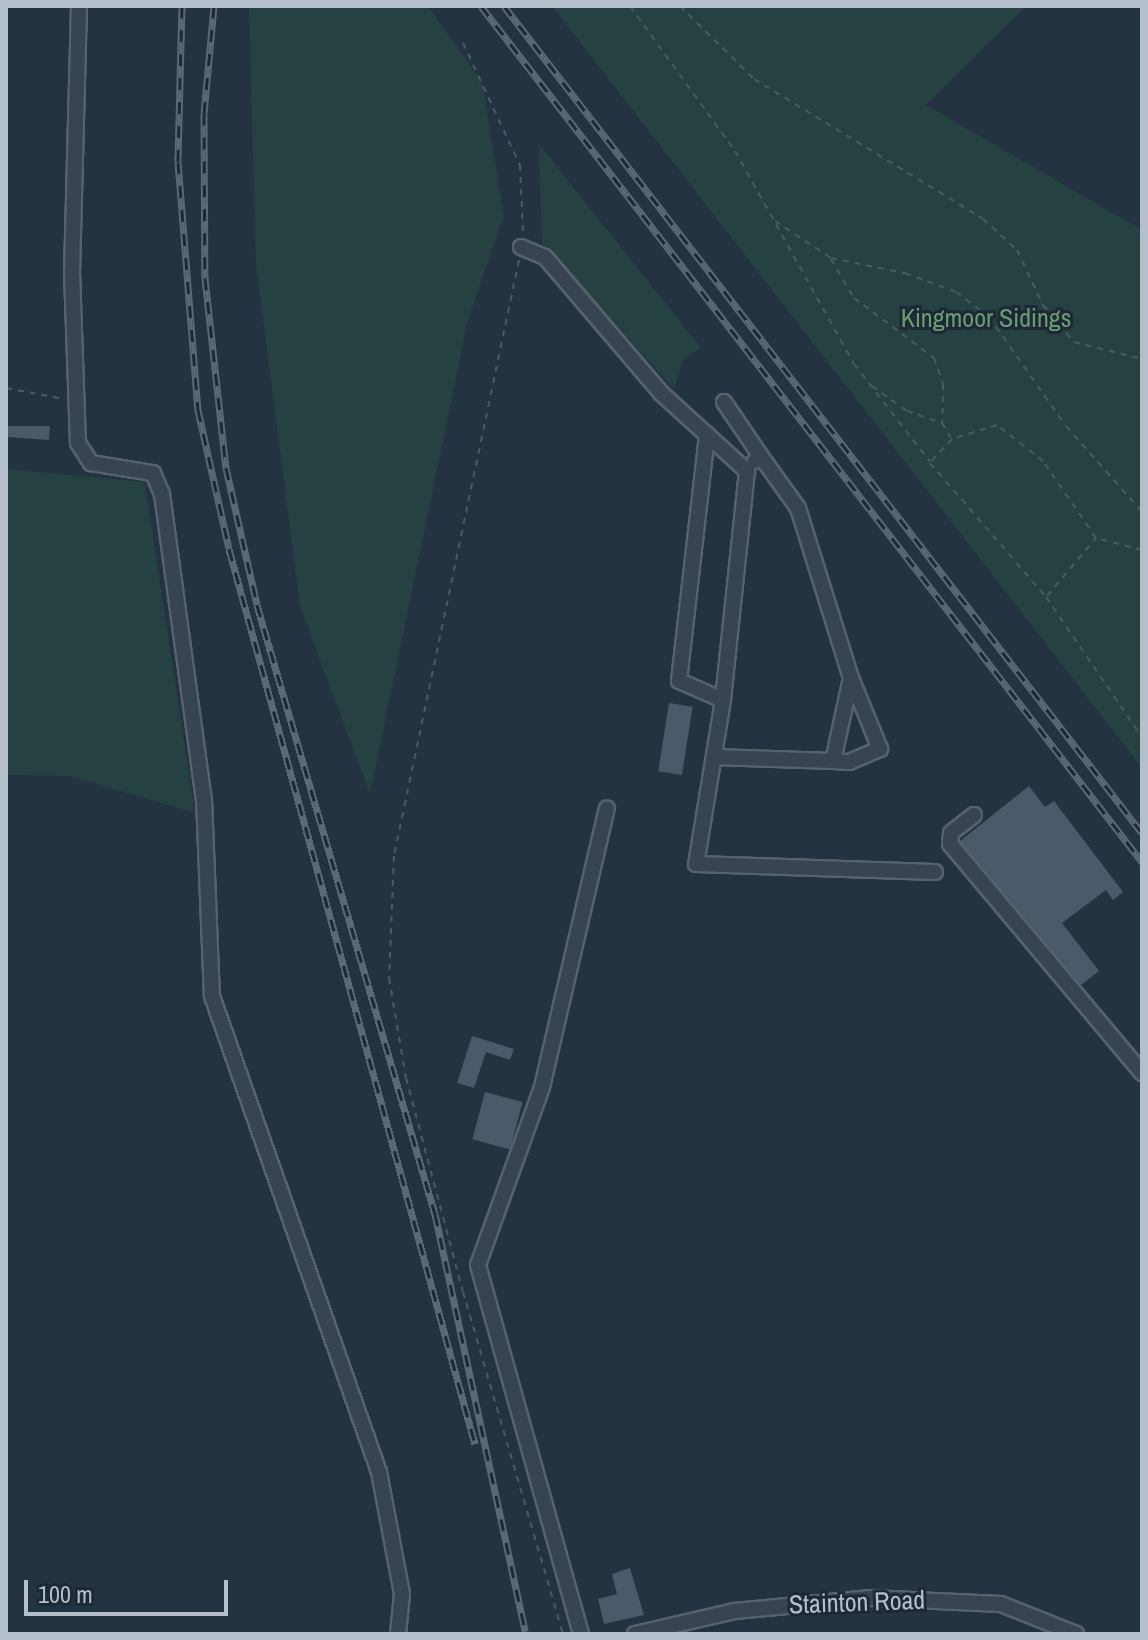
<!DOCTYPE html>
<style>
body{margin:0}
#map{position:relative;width:1148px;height:1640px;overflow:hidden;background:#243341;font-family:"Archivo Narrow",sans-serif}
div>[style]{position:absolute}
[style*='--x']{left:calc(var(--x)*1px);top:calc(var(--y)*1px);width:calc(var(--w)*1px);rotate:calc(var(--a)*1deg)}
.green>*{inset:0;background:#264142}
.building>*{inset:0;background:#4a5a6b;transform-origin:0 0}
.path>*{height:2px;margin-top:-1px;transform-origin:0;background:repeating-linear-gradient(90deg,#445e5f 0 6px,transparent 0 12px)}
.roads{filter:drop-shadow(2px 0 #56626e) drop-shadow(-2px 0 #56626e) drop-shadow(0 2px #56626e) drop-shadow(0 -2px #56626e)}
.minor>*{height:14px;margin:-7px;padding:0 7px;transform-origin:7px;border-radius:7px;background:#384451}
.rail>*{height:7px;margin-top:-3.5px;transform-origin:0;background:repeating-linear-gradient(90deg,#1d2936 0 12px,#5a6978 0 24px);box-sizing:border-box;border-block:2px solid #5a6978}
span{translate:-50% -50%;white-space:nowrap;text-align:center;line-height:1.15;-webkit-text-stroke:6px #1d2936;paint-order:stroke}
.park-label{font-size:26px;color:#6b9d73}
.street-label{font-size:26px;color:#b5bfcb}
.frame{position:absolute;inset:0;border:8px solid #b5bfcb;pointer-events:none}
.scale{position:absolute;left:24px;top:1580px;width:204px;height:36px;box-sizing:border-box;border:4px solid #b5bfcb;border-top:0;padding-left:10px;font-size:24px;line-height:28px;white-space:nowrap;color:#b5bfcb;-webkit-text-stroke:6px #1d2936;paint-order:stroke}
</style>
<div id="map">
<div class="green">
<i style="clip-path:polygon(249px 6px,428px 6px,482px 82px,504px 216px,468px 320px,370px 794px,300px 606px,256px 265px)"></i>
<i style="clip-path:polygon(552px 6px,1026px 6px,926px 105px,1142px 230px,1142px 768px)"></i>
<i style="clip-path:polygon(539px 144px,701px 348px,684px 358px,674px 389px,542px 243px)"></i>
<i style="clip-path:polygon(6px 469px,145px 482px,195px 813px,70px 776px,6px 775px)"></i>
</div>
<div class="building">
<i style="clip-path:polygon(8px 426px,50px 426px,49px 440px,8px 437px)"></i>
<i style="left:669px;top:703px;width:24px;height:69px;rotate:9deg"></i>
<i style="clip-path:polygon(1029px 786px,1045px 807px,1054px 801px,1123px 892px,1113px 900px,1106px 890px,1062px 923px,1099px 971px,1081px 985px,960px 841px)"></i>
<i style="clip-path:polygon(472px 1036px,514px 1049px,510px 1060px,486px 1052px,474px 1088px,457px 1083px)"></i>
<i style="left:485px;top:1092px;width:39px;height:49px;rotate:15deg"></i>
<i style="clip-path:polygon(630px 1568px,644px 1615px,604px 1624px,598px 1599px,617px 1594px,612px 1574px)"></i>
</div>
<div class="path">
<i style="--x:630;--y:6;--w:179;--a:54.1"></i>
<i style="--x:735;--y:151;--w:244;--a:60.8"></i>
<i style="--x:854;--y:364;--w:124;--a:52.2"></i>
<i style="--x:680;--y:6;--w:104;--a:44.6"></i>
<i style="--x:754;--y:79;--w:268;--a:31.4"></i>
<i style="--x:983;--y:219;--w:46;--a:42.4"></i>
<i style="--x:1017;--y:250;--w:61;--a:64.7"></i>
<i style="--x:1043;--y:305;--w:48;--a:50"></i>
<i style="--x:1074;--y:342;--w:70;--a:14"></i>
<i style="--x:463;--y:43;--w:135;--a:65"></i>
<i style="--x:520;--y:165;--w:69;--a:87.5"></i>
<i style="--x:775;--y:221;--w:67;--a:33.5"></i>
<i style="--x:831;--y:258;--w:76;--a:11.5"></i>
<i style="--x:905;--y:273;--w:54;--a:20.4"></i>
<i style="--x:956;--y:292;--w:41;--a:37.1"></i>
<i style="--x:989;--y:317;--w:133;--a:54.8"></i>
<i style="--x:1066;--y:426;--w:115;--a:48.5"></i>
<i style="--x:831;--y:259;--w:45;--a:59.5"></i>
<i style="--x:854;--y:298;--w:100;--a:36.9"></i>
<i style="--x:934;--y:358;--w:28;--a:71"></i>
<i style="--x:943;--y:384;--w:39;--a:91"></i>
<i style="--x:519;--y:260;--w:609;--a:101.85"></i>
<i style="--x:394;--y:856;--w:122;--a:92.3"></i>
<i style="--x:389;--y:978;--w:101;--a:80.4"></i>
<i style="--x:406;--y:1078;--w:221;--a:75.1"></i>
<i style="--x:463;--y:1292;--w:356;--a:73.7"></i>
<i style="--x:872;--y:386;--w:43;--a:35.5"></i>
<i style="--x:907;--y:411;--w:37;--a:19"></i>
<i style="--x:942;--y:423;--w:17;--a:59"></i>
<i style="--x:6;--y:388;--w:59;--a:10.7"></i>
<i style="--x:1142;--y:550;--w:48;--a:-165.4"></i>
<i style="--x:1096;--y:538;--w:93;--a:-124.5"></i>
<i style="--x:1043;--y:461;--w:58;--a:-142"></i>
<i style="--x:997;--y:425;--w:47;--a:162.7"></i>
<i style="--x:952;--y:439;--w:33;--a:133"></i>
<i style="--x:930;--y:463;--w:177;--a:49.1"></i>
<i style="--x:1046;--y:597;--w:170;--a:55.6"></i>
<i style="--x:1047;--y:596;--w:76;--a:-49.8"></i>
</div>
<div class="roads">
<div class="minor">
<i style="--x:79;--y:6;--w:266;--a:91.5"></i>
<i style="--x:72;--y:272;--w:171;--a:88"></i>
<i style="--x:78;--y:443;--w:24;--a:57"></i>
<i style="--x:91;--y:463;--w:63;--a:9.2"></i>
<i style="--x:153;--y:473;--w:23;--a:67"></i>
<i style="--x:162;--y:494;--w:308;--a:82.2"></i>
<i style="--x:204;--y:799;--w:197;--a:87.7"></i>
<i style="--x:212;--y:996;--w:504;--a:70.67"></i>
<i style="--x:379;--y:1472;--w:124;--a:79.3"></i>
<i style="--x:402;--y:1594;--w:40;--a:95.7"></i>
<i style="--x:521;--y:247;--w:26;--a:23"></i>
<i style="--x:545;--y:257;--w:180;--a:49.5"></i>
<i style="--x:662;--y:394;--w:115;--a:42.2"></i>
<i style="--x:747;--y:471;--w:230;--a:96"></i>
<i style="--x:723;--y:700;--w:48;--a:-156.6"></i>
<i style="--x:679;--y:681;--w:248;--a:-83.5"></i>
<i style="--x:724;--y:402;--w:64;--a:55.8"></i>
<i style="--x:760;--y:455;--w:8;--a:130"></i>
<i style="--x:760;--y:455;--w:65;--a:54.4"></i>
<i style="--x:798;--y:508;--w:178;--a:72.7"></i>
<i style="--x:723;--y:700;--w:166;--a:99.3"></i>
<i style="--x:696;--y:864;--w:239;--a:1.9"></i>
<i style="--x:714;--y:757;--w:119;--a:1.9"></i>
<i style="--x:833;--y:761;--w:16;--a:4"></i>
<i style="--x:849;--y:762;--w:34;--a:-23"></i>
<i style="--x:880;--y:749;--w:77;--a:-112.2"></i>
<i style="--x:851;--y:678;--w:85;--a:102.2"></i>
<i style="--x:974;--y:815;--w:29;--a:142"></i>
<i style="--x:951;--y:833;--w:11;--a:95"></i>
<i style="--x:950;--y:844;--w:299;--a:50"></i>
<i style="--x:581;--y:1634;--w:383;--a:-105.6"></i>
<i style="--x:478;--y:1265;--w:189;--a:-70.2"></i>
<i style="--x:542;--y:1087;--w:286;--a:-76.9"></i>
<i style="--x:635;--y:1634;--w:103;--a:-13"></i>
<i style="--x:735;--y:1611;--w:136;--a:-5.5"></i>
<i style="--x:870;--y:1598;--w:131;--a:2.6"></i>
<i style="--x:1001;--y:1604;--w:81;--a:21.8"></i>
</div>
</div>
<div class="rail">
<i style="--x:182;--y:6;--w:156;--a:91.5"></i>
<i style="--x:178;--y:162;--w:249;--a:85.4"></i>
<i style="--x:198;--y:410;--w:142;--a:77.4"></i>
<i style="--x:229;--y:549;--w:928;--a:74.63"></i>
<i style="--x:214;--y:6;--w:107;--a:95.3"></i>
<i style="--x:204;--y:113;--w:165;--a:89.7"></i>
<i style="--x:205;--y:278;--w:191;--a:83.7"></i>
<i style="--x:226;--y:468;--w:140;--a:77.2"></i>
<i style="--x:257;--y:605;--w:634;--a:73.71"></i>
<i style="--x:435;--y:1214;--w:427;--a:77.8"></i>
<i style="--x:481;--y:6;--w:1082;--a:52.32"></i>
<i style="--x:504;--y:6;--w:1044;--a:52.35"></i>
</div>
<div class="park-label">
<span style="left:986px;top:318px">Kingmoor Sidings</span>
</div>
<div class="street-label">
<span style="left:857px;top:1602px;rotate:-2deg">Stainton Road</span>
</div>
<div class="frame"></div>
<div class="scale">100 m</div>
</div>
